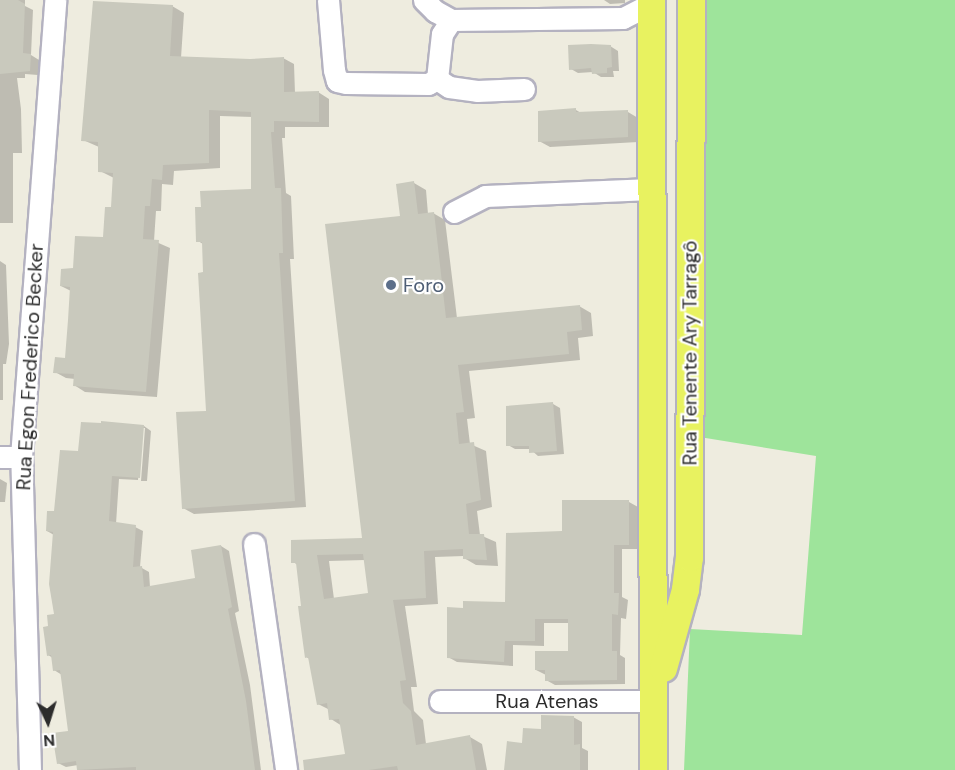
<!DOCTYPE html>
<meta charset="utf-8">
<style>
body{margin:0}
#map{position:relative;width:955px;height:770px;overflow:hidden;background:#eeecdf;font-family:"DM Sans",sans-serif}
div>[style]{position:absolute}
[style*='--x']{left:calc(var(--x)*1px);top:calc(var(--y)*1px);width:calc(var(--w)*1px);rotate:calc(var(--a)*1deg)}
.green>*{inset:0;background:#9ee49b}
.shadow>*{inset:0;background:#0003}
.building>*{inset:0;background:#c9c9bd}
.roads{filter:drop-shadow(2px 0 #b4b2c0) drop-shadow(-2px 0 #b4b2c0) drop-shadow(0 2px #b4b2c0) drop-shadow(0 -2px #b4b2c0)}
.minor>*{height:21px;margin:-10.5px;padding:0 10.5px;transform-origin:10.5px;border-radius:10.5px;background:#fff}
.major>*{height:27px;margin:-13.5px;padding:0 13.5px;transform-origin:13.5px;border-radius:13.5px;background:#e8f260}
.dots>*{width:16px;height:16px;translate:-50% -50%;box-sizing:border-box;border:3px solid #fff;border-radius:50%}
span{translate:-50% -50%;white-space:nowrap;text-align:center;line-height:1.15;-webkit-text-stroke:4.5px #fff;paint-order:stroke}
.service-label{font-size:20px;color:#4e5e75}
.left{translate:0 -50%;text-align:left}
.street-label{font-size:20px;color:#2c2c2c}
.north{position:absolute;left:18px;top:692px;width:60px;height:60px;-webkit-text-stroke:4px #fff;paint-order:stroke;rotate:176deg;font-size:16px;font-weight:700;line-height:24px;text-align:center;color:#2c2c2c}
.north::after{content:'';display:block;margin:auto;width:21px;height:27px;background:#2c2c2c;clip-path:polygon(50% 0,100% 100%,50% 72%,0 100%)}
</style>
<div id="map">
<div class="green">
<i style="clip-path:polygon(684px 0,955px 0,955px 770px,684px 770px,690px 629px,802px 635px,816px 456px,681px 434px)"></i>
</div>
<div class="shadow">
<i style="clip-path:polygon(0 0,25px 0,25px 6px,33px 10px,31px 55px,39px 60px,38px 75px,25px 74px,25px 78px,17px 78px,21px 109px,22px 153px,13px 153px,13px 223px,0 223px)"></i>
<i style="clip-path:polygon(604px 0,625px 0,625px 3px,610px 4px)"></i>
<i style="clip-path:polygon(172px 6px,184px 13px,181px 58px,250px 60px,283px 58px,294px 64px,295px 93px,318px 92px,329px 99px,329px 127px,285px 127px,285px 138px,282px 138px,286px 193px,291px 196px,294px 259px,290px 259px,306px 507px,194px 514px,183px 508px,208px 412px,203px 244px,198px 241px,253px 191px,253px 117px,220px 116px,220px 168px,174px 171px,173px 185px,162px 184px,161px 211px,156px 211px,154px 241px,170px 248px,157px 397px,85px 392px,74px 385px,75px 379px,66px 378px,55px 372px,67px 359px,71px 291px,61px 286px,105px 239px,112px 209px,114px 178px,100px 171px,99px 147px,83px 140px)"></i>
<i style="clip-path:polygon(610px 46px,618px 51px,619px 71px,613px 71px,614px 77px,601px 77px,593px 72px,578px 73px,571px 69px)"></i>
<i style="clip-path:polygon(576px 110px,581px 113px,628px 112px,638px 118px,638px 142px,550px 147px,539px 141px,540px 112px)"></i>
<i style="clip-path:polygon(evenodd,414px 183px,426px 190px,428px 214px,433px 213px,445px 220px,457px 318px,579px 306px,591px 313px,593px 336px,578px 338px,580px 360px,469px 371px,475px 418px,467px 419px,470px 444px,486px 451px,492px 507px,477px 511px,480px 535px,496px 542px,498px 566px,476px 565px,464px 558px,464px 556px,435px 557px,438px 604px,405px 606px,417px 687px,411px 687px,414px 711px,423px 720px,426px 744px,470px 737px,482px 744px,487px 770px,328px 770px,346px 755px,342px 726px,331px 719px,330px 710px,318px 704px,310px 659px,306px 657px,298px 565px,293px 562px,363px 539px,401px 217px,414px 183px,365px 560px,370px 594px,334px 599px,329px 561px,365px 560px)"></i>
<i style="clip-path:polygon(0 261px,6px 265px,9px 344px,6px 364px,3px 364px,3px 400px,0 400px)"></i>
<i style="clip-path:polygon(553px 404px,560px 408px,564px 454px,538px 456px,530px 449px,515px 449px,508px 445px)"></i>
<i style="clip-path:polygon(144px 426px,151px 431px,147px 481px,141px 481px,145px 428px,142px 428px,138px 480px,119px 479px,116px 524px,135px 527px,143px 531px,140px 567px,149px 572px,150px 587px,197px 579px,221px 546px,229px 551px,239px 611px,235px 613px,250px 685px,261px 770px,78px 770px,78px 765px,66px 767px,58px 763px,70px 732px,62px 675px,54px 670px,53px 658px,48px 655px,50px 627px,56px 615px,54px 535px,47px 531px,80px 453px)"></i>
<i style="clip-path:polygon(0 479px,7px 483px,5px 502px,0 502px)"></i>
<i style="clip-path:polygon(629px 502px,638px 507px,638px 549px,622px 549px,622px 597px,628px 600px,626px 619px,621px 618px,620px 655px,625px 658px,625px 684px,555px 685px,546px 680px,546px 675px,536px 670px,569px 652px,570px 623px,544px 623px,544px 646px,513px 645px,513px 666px,457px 662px,448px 657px,464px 609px,507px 603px,564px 532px)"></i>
<i style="clip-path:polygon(573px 717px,582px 722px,582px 748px,588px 751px,588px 770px,505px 770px,524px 744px,543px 730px)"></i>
</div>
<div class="building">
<i style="clip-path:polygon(0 0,18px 0,25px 4px,23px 53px,31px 54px,30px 71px,0 74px)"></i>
<i style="clip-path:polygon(93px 1px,173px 5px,170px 56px,250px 59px,284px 57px,284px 92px,319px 91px,319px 122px,274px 121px,274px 132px,271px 132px,275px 188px,281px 188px,283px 253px,279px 253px,295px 501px,182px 509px,176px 412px,206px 411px,198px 273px,203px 272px,202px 242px,196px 242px,195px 207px,201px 207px,200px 191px,251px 189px,251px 112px,209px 110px,209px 163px,163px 165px,162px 180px,152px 179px,150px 206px,145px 206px,143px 239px,159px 240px,146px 392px,73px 386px,74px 374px,53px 373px,55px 357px,65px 358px,68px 320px,70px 287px,60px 286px,61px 269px,73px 268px,75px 236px,103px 237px,105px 207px,111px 207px,113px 173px,98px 172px,98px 142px,81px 141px)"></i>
<i style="clip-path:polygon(591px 44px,611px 45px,612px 67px,607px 68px,607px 73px,592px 74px,591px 68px,569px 70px,568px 45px)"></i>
<i style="clip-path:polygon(576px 108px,576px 112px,628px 110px,628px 137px,538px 142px,538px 111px)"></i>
<i style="clip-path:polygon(evenodd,414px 181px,418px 214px,434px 212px,446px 318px,580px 305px,582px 330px,567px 332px,569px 354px,458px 365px,464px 412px,456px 413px,459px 444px,474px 442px,481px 500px,466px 504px,469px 534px,484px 534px,487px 560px,463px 559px,463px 549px,424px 551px,426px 598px,393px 600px,406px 680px,400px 681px,403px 703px,411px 711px,416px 745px,470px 735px,476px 770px,398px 770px,397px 766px,369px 770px,304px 770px,303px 760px,345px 754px,339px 719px,329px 720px,327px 703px,317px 705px,308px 657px,305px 658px,299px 614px,298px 606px,301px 606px,296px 563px,291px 563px,291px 540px,362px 538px,325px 224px,400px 216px,396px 184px,414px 181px,363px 554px,368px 593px,324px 599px,317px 555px,363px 554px)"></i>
<i style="clip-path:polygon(553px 402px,557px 451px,529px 453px,529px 446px,506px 446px,506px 406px)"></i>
<i style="clip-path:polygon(101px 421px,144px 425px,140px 478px,112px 476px,109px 521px,136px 525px,133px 567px,142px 566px,144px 587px,195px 578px,191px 550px,221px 545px,232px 607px,228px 609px,246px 701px,255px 770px,136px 770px,136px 767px,77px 770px,76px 761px,57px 764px,52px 733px,68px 731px,60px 670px,53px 671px,51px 655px,47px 656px,43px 627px,48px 626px,47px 615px,54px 614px,49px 584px,53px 532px,46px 531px,47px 511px,54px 511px,60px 450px,78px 451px,81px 422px,101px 423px)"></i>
<i style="clip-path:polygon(562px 500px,629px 500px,629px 545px,614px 545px,614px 593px,619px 593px,618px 615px,612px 614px,612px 651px,617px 651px,617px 680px,545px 681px,545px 670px,535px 670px,535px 651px,568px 651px,568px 619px,535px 619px,535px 641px,505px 641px,504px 662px,447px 658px,447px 607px,463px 608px,463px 601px,505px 602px,506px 533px,562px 531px)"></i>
<i style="clip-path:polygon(541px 715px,574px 716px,574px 745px,580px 744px,580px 770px,504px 770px,507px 741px,522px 743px,523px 728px,541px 729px)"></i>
</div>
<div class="roads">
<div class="minor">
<i style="--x:328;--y:0;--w:70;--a:85.1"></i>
<i style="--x:334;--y:70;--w:11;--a:75"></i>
<i style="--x:337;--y:81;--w:9;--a:13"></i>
<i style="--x:346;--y:83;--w:82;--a:0.7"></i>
<i style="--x:428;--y:84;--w:10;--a:-29"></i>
<i style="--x:437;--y:79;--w:45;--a:-83.7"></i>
<i style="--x:442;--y:34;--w:17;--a:-57"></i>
<i style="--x:424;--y:0;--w:16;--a:45"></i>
<i style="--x:435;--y:11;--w:18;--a:29"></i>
<i style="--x:451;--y:20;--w:172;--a:-0.7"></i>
<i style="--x:623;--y:18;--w:31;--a:-27"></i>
<i style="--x:437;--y:79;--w:14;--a:34"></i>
<i style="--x:449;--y:87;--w:28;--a:8"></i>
<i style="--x:477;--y:91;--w:47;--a:-2.4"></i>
<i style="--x:454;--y:212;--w:35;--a:-27"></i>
<i style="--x:485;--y:196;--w:166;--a:-2.4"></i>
<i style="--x:0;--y:457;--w:21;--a:0"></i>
<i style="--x:254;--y:544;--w:228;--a:81.9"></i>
<i style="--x:440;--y:701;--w:214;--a:0"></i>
<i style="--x:30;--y:770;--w:313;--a:-91.6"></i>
<i style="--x:21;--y:457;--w:458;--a:-85.7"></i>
</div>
<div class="major">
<i style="--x:651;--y:0;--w:770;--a:89.85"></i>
<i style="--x:663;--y:668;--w:82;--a:-74.4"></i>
<i style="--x:685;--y:589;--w:32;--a:-83"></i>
<i style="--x:689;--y:557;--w:557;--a:-89.79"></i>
</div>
</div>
<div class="dots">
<i style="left:391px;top:285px;background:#5c6f8a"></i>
</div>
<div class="service-label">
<span class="left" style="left:403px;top:285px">Foro</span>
</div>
<div class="street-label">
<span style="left:690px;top:353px;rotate:-90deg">Rua Tenente Ary Tarragô</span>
<span style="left:30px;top:367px;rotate:-87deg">Rua Egon Frederico Becker</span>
<span style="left:547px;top:701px">Rua Atenas</span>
</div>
<div class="north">N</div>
</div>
